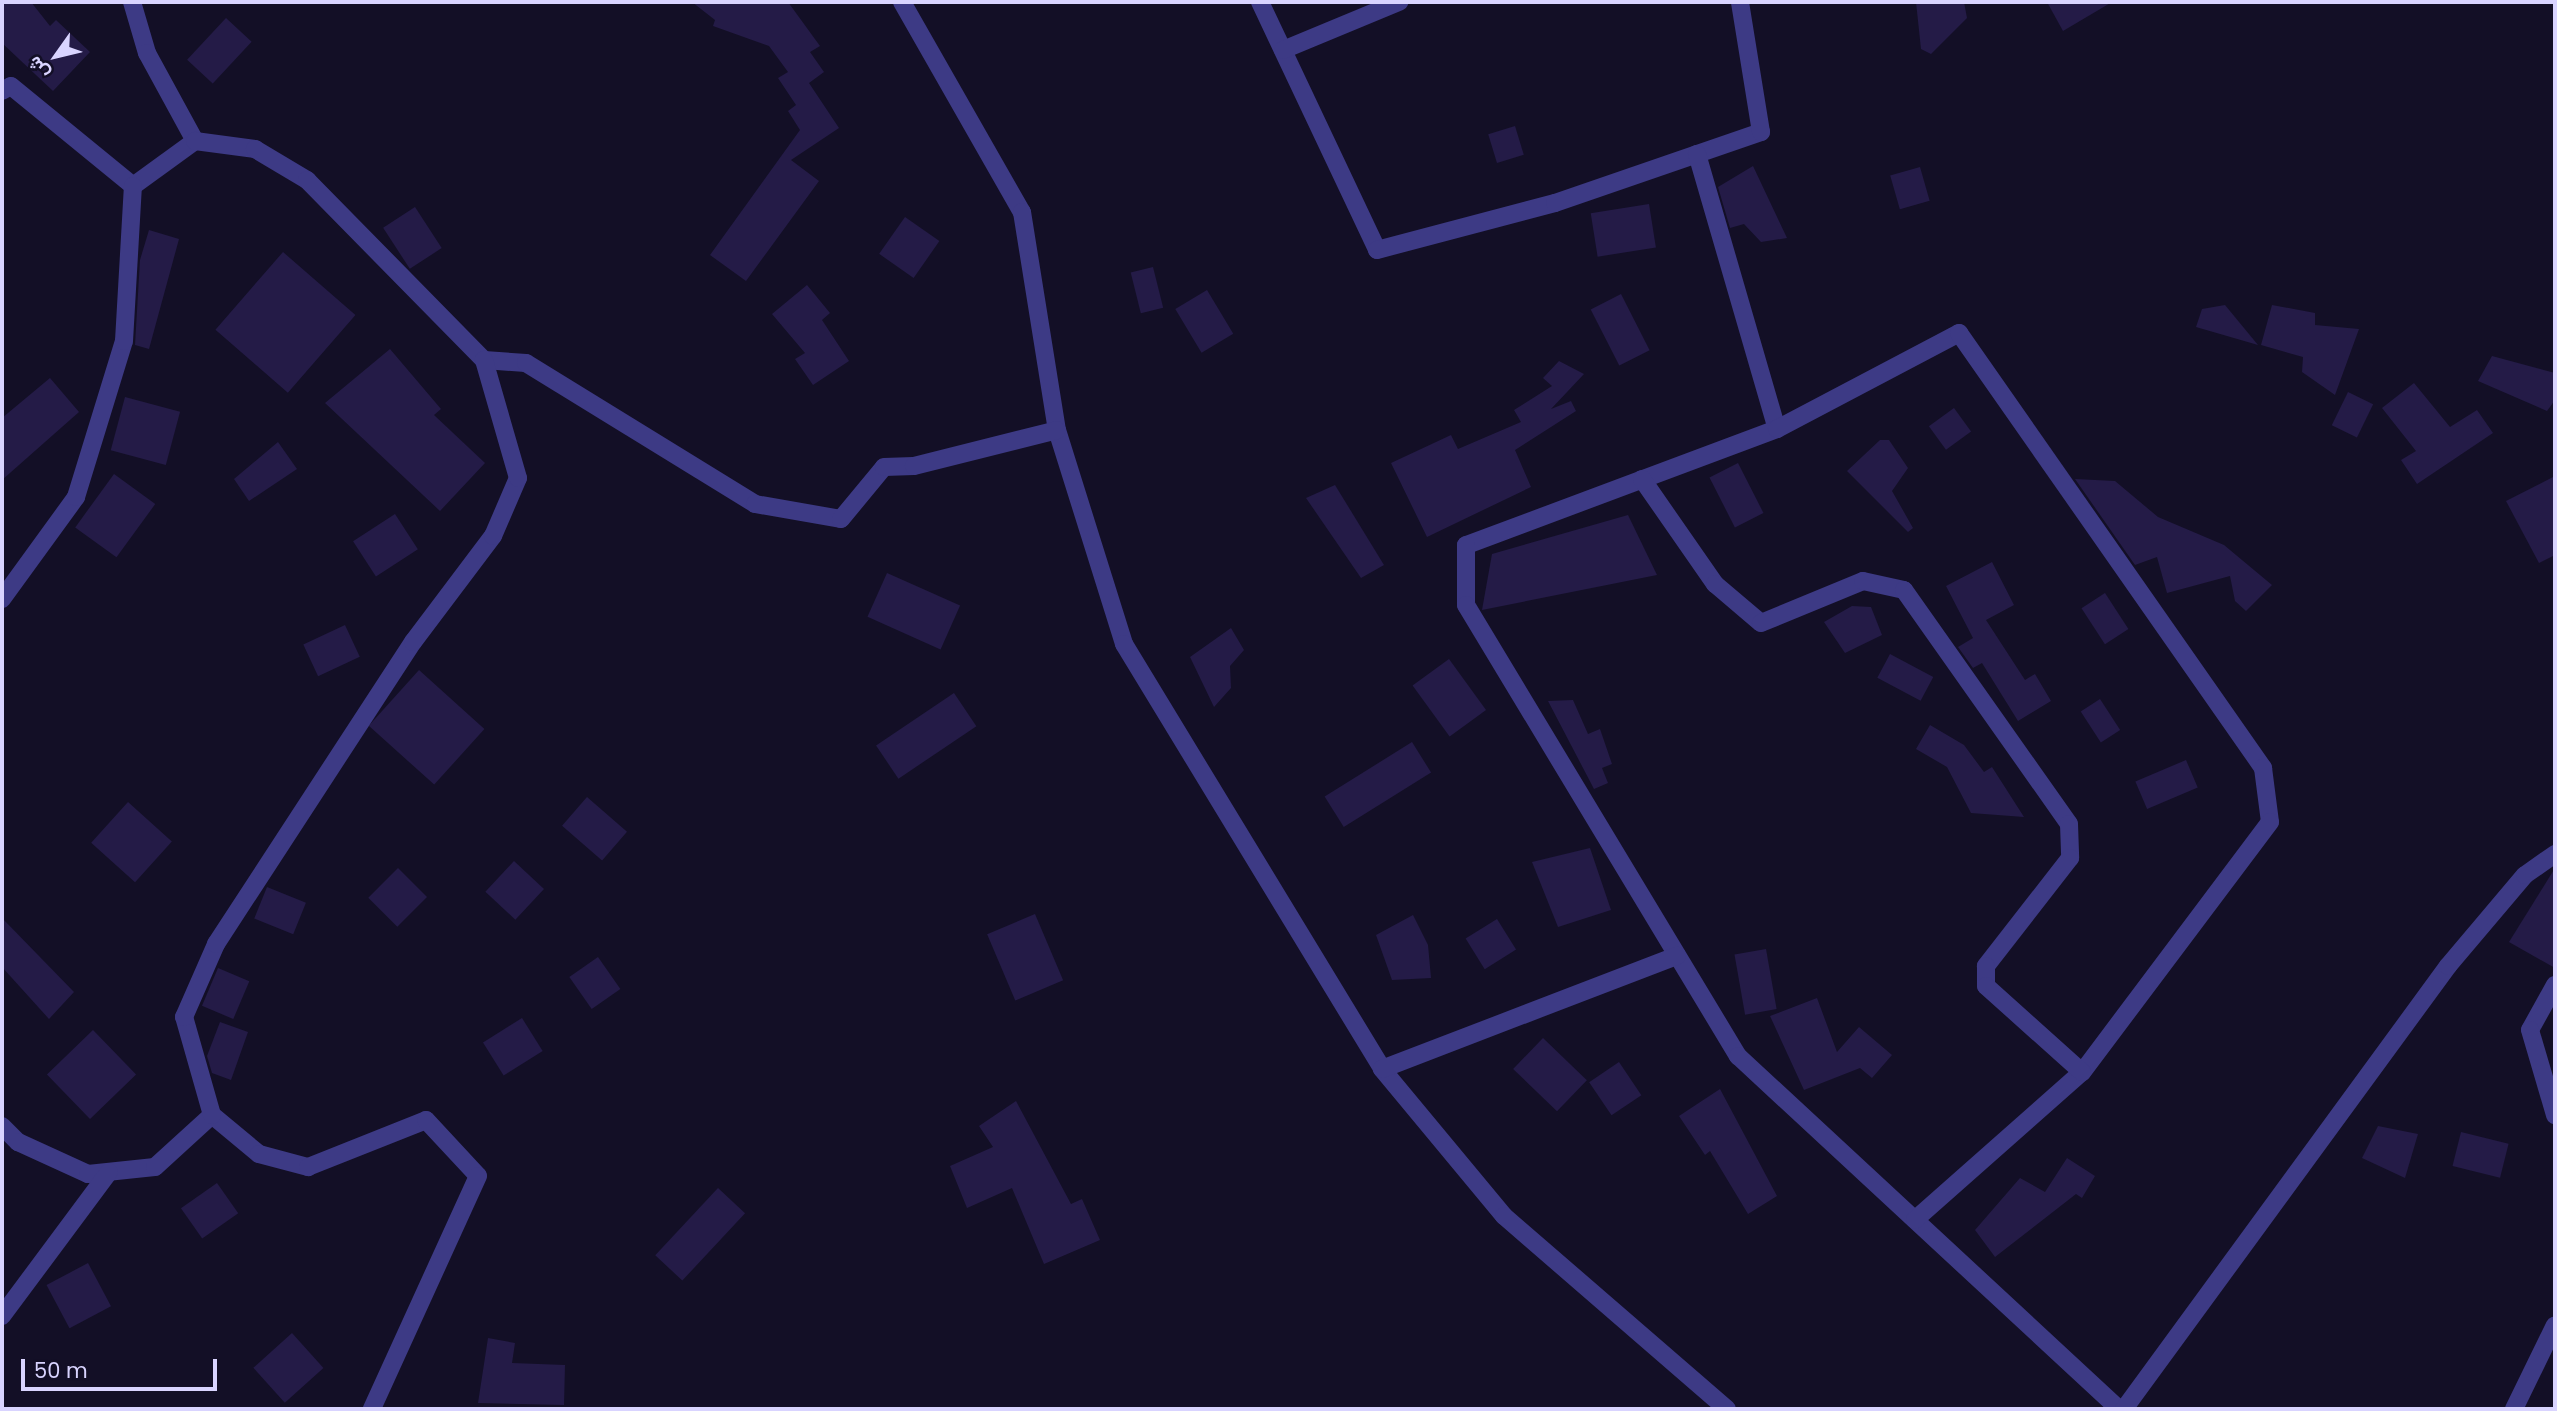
<!DOCTYPE html>
<meta charset="utf-8">
<style>
body{margin:0}
#map{position:relative;width:2557px;height:1411px;overflow:hidden;background:#130f26;font-family:Poppins,Vazirmatn,sans-serif}
div>[style]{position:absolute}
[style*='--x']{left:calc(var(--x)*1px);top:calc(var(--y)*1px);width:calc(var(--w)*1px);rotate:calc(var(--a)*1deg)}
.building>*{inset:0;background:#241b47;transform-origin:0 0}
.minor>*{height:18px;margin:-9px;padding:0 9px;transform-origin:9px;border-radius:9px;background:#3d3a85}
span{translate:-50% -50%;white-space:nowrap;text-align:center;line-height:1.15;-webkit-text-stroke:7px #130f26;paint-order:stroke}
.frame{position:absolute;inset:0;border:4px solid #d9d4ff;pointer-events:none}
.north{position:absolute;left:21px;top:21px;width:70px;height:70px;-webkit-text-stroke:5px #130f26;paint-order:stroke;rotate:236deg;font-size:19px;font-weight:700;line-height:28px;text-align:center;color:#d9d4ff}
.north::after{content:'';display:block;margin:auto;width:24px;height:32px;background:#d9d4ff;clip-path:polygon(50% 0,100% 100%,50% 72%,0 100%)}
.scale{position:absolute;left:21px;top:1359px;width:196px;height:32px;box-sizing:border-box;border:4px solid #d9d4ff;border-top:0;padding-left:9px;font-size:21px;line-height:24px;white-space:nowrap;color:#d9d4ff;-webkit-text-stroke:5px #130f26;paint-order:stroke}
</style>
<div id="map">
<div class="building">
<i style="clip-path:polygon(2px 2px,31px 2px,50px 26px,56px 20px,90px 52px,53px 91px,2px 43px)"></i>
<i style="clip-path:polygon(692px 2px,788px 2px,820px 46px,810px 52px,824px 72px,809px 83px,839px 128px,791px 160px,819px 181px,746px 281px,710px 255px,800px 130px,788px 111px,796px 105px,778px 78px,788px 72px,769px 46px,713px 26px,715px 20px)"></i>
<i style="clip-path:polygon(1916px 2px,1964px 2px,1967px 18px,1931px 54px,1921px 49px)"></i>
<i style="clip-path:polygon(2047px 2px,2112px 2px,2063px 31px)"></i>
<i style="left:226px;top:18px;width:35px;height:57px;rotate:43deg"></i>
<i style="left:1515px;top:126px;width:30px;height:28px;rotate:73deg"></i>
<i style="clip-path:polygon(1753px 166px,1787px 238px,1761px 242px,1744px 224px,1730px 228px,1718px 187px)"></i>
<i style="left:1920px;top:167px;width:35px;height:31px;rotate:74deg"></i>
<i style="left:1649px;top:204px;width:44px;height:59px;rotate:81deg"></i>
<i style="left:415px;top:207px;width:49px;height:38px;rotate:57deg"></i>
<i style="left:905px;top:217px;width:42px;height:45px;rotate:35deg"></i>
<i style="clip-path:polygon(149px 230px,179px 239px,149px 349px,135px 345px,140px 260px)"></i>
<i style="left:283px;top:252px;width:96px;height:103px;rotate:41deg"></i>
<i style="left:1153px;top:267px;width:42px;height:23px;rotate:76deg"></i>
<i style="clip-path:polygon(807px 285px,830px 313px,822px 320px,849px 361px,813px 385px,795px 359px,805px 353px,772px 314px)"></i>
<i style="left:1207px;top:290px;width:51px;height:37px;rotate:59deg"></i>
<i style="left:1621px;top:294px;width:63px;height:34px;rotate:63deg"></i>
<i style="clip-path:polygon(2225px 305px,2258px 345px,2196px 327px,2202px 309px)"></i>
<i style="clip-path:polygon(2272px 305px,2315px 313px,2315px 325px,2359px 329px,2335px 395px,2302px 372px,2303px 357px,2261px 345px)"></i>
<i style="clip-path:polygon(390px 349px,441px 409px,434px 415px,485px 463px,440px 511px,325px 403px)"></i>
<i style="clip-path:polygon(2492px 356px,2555px 373px,2555px 400px,2547px 411px,2478px 381px)"></i>
<i style="clip-path:polygon(1559px 361px,1584px 374px,1551px 409px,1571px 401px,1576px 411px,1515px 450px,1531px 487px,1427px 537px,1391px 463px,1451px 435px,1458px 449px,1521px 422px,1514px 410px,1552px 386px,1543px 378px)"></i>
<i style="clip-path:polygon(50px 378px,79px 412px,2px 480px,2px 418px)"></i>
<i style="clip-path:polygon(2414px 383px,2450px 427px,2477px 410px,2493px 433px,2417px 484px,2401px 460px,2416px 451px,2382px 408px)"></i>
<i style="left:2348px;top:392px;width:28px;height:37px;rotate:26deg"></i>
<i style="left:125px;top:397px;width:57px;height:55px;rotate:15deg"></i>
<i style="left:1954px;top:408px;width:29px;height:31px;rotate:54deg"></i>
<i style="clip-path:polygon(1880px 440px,1889px 440px,1908px 468px,1892px 491px,1913px 528px,1908px 532px,1847px 471px)"></i>
<i style="clip-path:polygon(278px 442px,297px 469px,249px 501px,234px 479px)"></i>
<i style="left:1738px;top:463px;width:56px;height:32px;rotate:63deg"></i>
<i style="left:114px;top:474px;width:51px;height:66px;rotate:36deg"></i>
<i style="clip-path:polygon(2555px 476px,2555px 555px,2539px 563px,2506px 501px)"></i>
<i style="clip-path:polygon(2075px 479px,2115px 481px,2158px 517px,2224px 545px,2272px 585px,2246px 611px,2235px 601px,2230px 576px,2167px 593px,2157px 557px,2135px 565px)"></i>
<i style="clip-path:polygon(1335px 485px,1384px 565px,1361px 578px,1306px 498px)"></i>
<i style="left:395px;top:514px;width:42px;height:50px;rotate:57deg"></i>
<i style="clip-path:polygon(1628px 515px,1657px 575px,1482px 610px,1492px 554px)"></i>
<i style="clip-path:polygon(1992px 562px,2014px 605px,1986px 620px,2025px 680px,2035px 674px,2051px 701px,2018px 721px,1982px 663px,1973px 668px,1958px 647px,1973px 638px,1946px 586px)"></i>
<i style="left:887px;top:573px;width:80px;height:48px;rotate:24deg"></i>
<i style="left:2105px;top:593px;width:43px;height:28px;rotate:57deg"></i>
<i style="clip-path:polygon(1852px 606px,1871px 607px,1882px 635px,1845px 653px,1824px 622px)"></i>
<i style="left:345px;top:625px;width:35px;height:46px;rotate:65deg"></i>
<i style="clip-path:polygon(1231px 628px,1244px 650px,1230px 666px,1231px 688px,1214px 707px,1190px 657px)"></i>
<i style="left:1890px;top:654px;width:49px;height:27px;rotate:28deg"></i>
<i style="left:1449px;top:659px;width:63px;height:45px;rotate:54deg"></i>
<i style="left:419px;top:670px;width:88px;height:75px;rotate:42deg"></i>
<i style="left:954px;top:693px;width:40px;height:94px;rotate:56deg"></i>
<i style="left:2100px;top:699px;width:37px;height:23px;rotate:57deg"></i>
<i style="clip-path:polygon(1573px 700px,1588px 734px,1600px 729px,1612px 764px,1602px 768px,1608px 783px,1594px 789px,1548px 701px)"></i>
<i style="clip-path:polygon(1930px 725px,1964px 745px,1984px 772px,1992px 767px,2024px 817px,1971px 813px,1947px 767px,1916px 749px)"></i>
<i style="left:1412px;top:742px;width:36px;height:103px;rotate:58deg"></i>
<i style="left:2186px;top:760px;width:30px;height:55px;rotate:67deg"></i>
<i style="left:587px;top:797px;width:53px;height:38px;rotate:41deg"></i>
<i style="left:128px;top:802px;width:59px;height:55px;rotate:42deg"></i>
<i style="clip-path:polygon(1590px 848px,1611px 910px,1558px 927px,1532px 862px)"></i>
<i style="left:514px;top:861px;width:41px;height:42px;rotate:43deg"></i>
<i style="left:398px;top:868px;width:41px;height:42px;rotate:45deg"></i>
<i style="clip-path:polygon(2555px 868px,2555px 968px,2509px 942px)"></i>
<i style="left:267px;top:887px;width:42px;height:34px;rotate:22deg"></i>
<i style="left:1035px;top:914px;width:72px;height:52px;rotate:67deg"></i>
<i style="clip-path:polygon(1413px 915px,1428px 945px,1431px 978px,1392px 980px,1376px 935px)"></i>
<i style="clip-path:polygon(2px 918px,74px 992px,49px 1019px,2px 967px)"></i>
<i style="left:1497px;top:919px;width:36px;height:37px;rotate:58deg"></i>
<i style="left:1766px;top:949px;width:61px;height:32px;rotate:80deg"></i>
<i style="left:598px;top:957px;width:39px;height:35px;rotate:55deg"></i>
<i style="left:218px;top:968px;width:34px;height:41px;rotate:23deg"></i>
<i style="clip-path:polygon(1817px 998px,1837px 1052px,1859px 1027px,1892px 1055px,1872px 1078px,1860px 1068px,1804px 1090px,1770px 1016px)"></i>
<i style="left:522px;top:1018px;width:39px;height:46px;rotate:58deg"></i>
<i style="clip-path:polygon(220px 1022px,248px 1032px,231px 1080px,212px 1073px,207px 1056px)"></i>
<i style="left:93px;top:1030px;width:62px;height:64px;rotate:46deg"></i>
<i style="left:1543px;top:1038px;width:61px;height:43px;rotate:44deg"></i>
<i style="left:1619px;top:1062px;width:40px;height:36px;rotate:56deg"></i>
<i style="clip-path:polygon(1720px 1089px,1777px 1196px,1748px 1214px,1710px 1151px,1705px 1155px,1679px 1116px)"></i>
<i style="clip-path:polygon(1016px 1101px,1071px 1204px,1082px 1199px,1100px 1240px,1044px 1264px,1012px 1188px,967px 1208px,950px 1166px,993px 1147px,979px 1126px)"></i>
<i style="clip-path:polygon(2378px 1126px,2418px 1134px,2405px 1178px,2362px 1158px)"></i>
<i style="left:2461px;top:1132px;width:49px;height:35px;rotate:14deg"></i>
<i style="clip-path:polygon(2067px 1158px,2095px 1176px,2082px 1198px,2076px 1194px,1995px 1257px,1975px 1230px,2020px 1178px,2045px 1192px)"></i>
<i style="left:217px;top:1183px;width:37px;height:44px;rotate:55deg"></i>
<i style="left:718px;top:1188px;width:37px;height:92px;rotate:43deg"></i>
<i style="left:88px;top:1263px;width:49px;height:47px;rotate:62deg"></i>
<i style="left:292px;top:1333px;width:47px;height:52px;rotate:48deg"></i>
<i style="clip-path:polygon(488px 1338px,515px 1343px,512px 1363px,565px 1365px,564px 1405px,478px 1403px)"></i>
</div>
<div class="minor">
<i style="--x:132;--y:2;--w:53;--a:73.6"></i>
<i style="--x:147;--y:53;--w:100;--a:61.4"></i>
<i style="--x:902;--y:2;--w:242;--a:60.3"></i>
<i style="--x:1022;--y:212;--w:221;--a:80.9"></i>
<i style="--x:1057;--y:430;--w:224;--a:72.6"></i>
<i style="--x:1124;--y:644;--w:497;--a:58.7"></i>
<i style="--x:1382;--y:1069;--w:191;--a:50.3"></i>
<i style="--x:1504;--y:1216;--w:295;--a:40.9"></i>
<i style="--x:1260;--y:2;--w:274;--a:64.7"></i>
<i style="--x:1377;--y:250;--w:184;--a:-14.8"></i>
<i style="--x:1555;--y:203;--w:218;--a:-19"></i>
<i style="--x:1761;--y:132;--w:132;--a:-99.2"></i>
<i style="--x:1283;--y:50;--w:126;--a:-22.5"></i>
<i style="--x:2;--y:91;--w:10;--a:-29"></i>
<i style="--x:11;--y:86;--w:158;--a:39.3"></i>
<i style="--x:133;--y:186;--w:77;--a:-36"></i>
<i style="--x:195;--y:141;--w:61;--a:7.6"></i>
<i style="--x:255;--y:149;--w:61;--a:30.8"></i>
<i style="--x:307;--y:180;--w:252;--a:45.5"></i>
<i style="--x:484;--y:360;--w:42;--a:4.1"></i>
<i style="--x:526;--y:363;--w:269;--a:31.6"></i>
<i style="--x:755;--y:504;--w:87;--a:9.9"></i>
<i style="--x:841;--y:519;--w:67;--a:-50.4"></i>
<i style="--x:884;--y:467;--w:30;--a:-2"></i>
<i style="--x:914;--y:466;--w:147;--a:-14.1"></i>
<i style="--x:1697;--y:154;--w:286;--a:73.8"></i>
<i style="--x:1777;--y:429;--w:332;--a:159.5"></i>
<i style="--x:1466;--y:545;--w:60;--a:90"></i>
<i style="--x:1466;--y:605;--w:527;--a:58.91"></i>
<i style="--x:1738;--y:1056;--w:519;--a:42.82"></i>
<i style="--x:1777;--y:429;--w:206;--a:-27.8"></i>
<i style="--x:1959;--y:333;--w:531;--a:55.05"></i>
<i style="--x:2263;--y:768;--w:54;--a:82.6"></i>
<i style="--x:2270;--y:822;--w:313;--a:126.9"></i>
<i style="--x:2082;--y:1072;--w:223;--a:138.5"></i>
<i style="--x:1642;--y:479;--w:128;--a:55.2"></i>
<i style="--x:1715;--y:584;--w:60;--a:40.3"></i>
<i style="--x:1761;--y:623;--w:110;--a:-22.4"></i>
<i style="--x:1863;--y:581;--w:42;--a:12.4"></i>
<i style="--x:1904;--y:590;--w:286;--a:54.8"></i>
<i style="--x:2069;--y:824;--w:34;--a:88"></i>
<i style="--x:2070;--y:858;--w:137;--a:127.9"></i>
<i style="--x:1986;--y:966;--w:20;--a:90"></i>
<i style="--x:1986;--y:986;--w:129;--a:41.9"></i>
<i style="--x:2;--y:599;--w:126;--a:-54"></i>
<i style="--x:76;--y:497;--w:163;--a:-72.9"></i>
<i style="--x:124;--y:341;--w:155;--a:-86.7"></i>
<i style="--x:2555;--y:985;--w:51;--a:119.1"></i>
<i style="--x:2530;--y:1030;--w:89;--a:73.6"></i>
<i style="--x:1382;--y:1069;--w:316;--a:-21"></i>
<i style="--x:212;--y:1115;--w:61;--a:39.7"></i>
<i style="--x:259;--y:1154;--w:51;--a:14.9"></i>
<i style="--x:308;--y:1167;--w:127;--a:-21.7"></i>
<i style="--x:426;--y:1120;--w:76;--a:47.1"></i>
<i style="--x:478;--y:1176;--w:256;--a:114.5"></i>
<i style="--x:2;--y:1126;--w:23;--a:45"></i>
<i style="--x:18;--y:1142;--w:77;--a:24.6"></i>
<i style="--x:88;--y:1174;--w:67;--a:-6"></i>
<i style="--x:155;--y:1167;--w:77;--a:-42.4"></i>
<i style="--x:212;--y:1115;--w:102;--a:-105.9"></i>
<i style="--x:184;--y:1017;--w:80;--a:-66.3"></i>
<i style="--x:216;--y:944;--w:361;--a:-56.9"></i>
<i style="--x:413;--y:642;--w:133;--a:-53"></i>
<i style="--x:493;--y:536;--w:63;--a:-66.7"></i>
<i style="--x:518;--y:478;--w:123;--a:-106.1"></i>
<i style="--x:2;--y:1316;--w:179;--a:-53.4"></i>
<i style="--x:2124;--y:1409;--w:549;--a:-53.82"></i>
<i style="--x:2448;--y:966;--w:119;--a:-49.8"></i>
<i style="--x:2525;--y:875;--w:37;--a:-35"></i>
<i style="--x:2514;--y:1409;--w:93;--a:-64"></i>
</div>
<div class="frame"></div>
<div class="north">ش</div>
<div class="scale">50 m</div>
</div>
